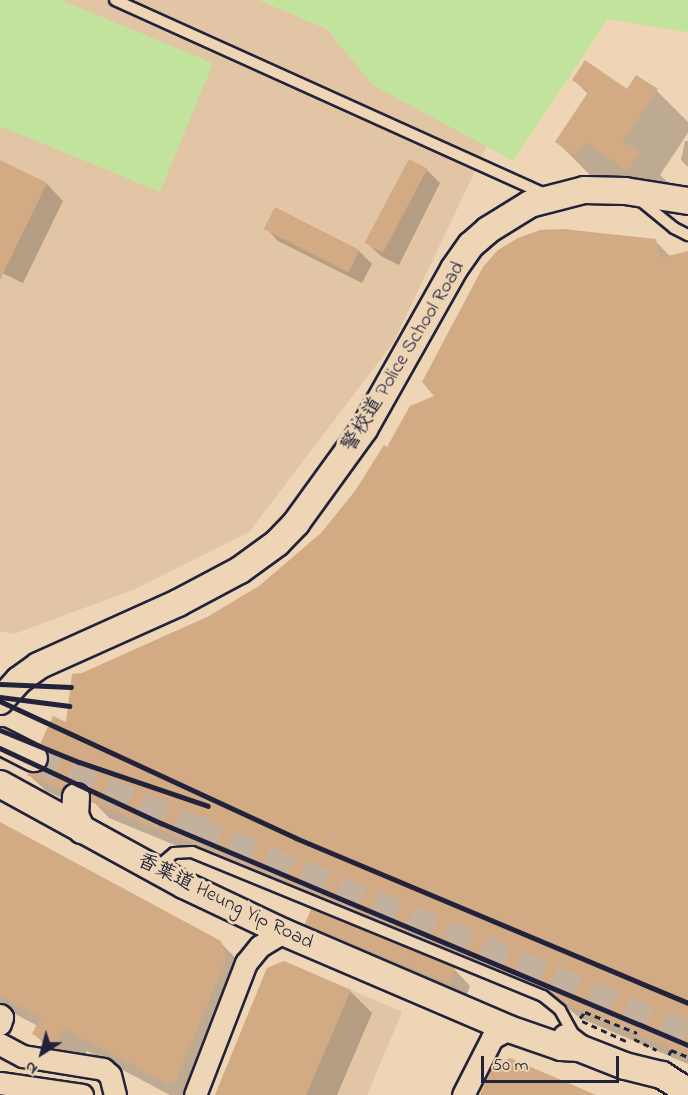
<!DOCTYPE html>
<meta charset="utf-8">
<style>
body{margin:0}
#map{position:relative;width:688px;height:1095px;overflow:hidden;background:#edd5b5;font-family:"Indie Flower","LXGW WenKai TC",sans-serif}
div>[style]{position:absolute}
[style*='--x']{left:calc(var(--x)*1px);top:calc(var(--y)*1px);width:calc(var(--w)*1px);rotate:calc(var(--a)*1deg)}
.built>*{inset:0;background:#e1c5a4}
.green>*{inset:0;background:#c2e39c}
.shadow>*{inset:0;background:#0003}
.building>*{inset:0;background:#d2aa84;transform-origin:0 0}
.tertiary-tunnel>*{height:26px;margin-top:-13px;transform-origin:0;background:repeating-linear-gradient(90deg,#c4b19d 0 26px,transparent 0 39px)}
.path>*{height:3px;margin-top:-1.5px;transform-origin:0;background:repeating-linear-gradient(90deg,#22223b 0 6px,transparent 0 10.5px)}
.roads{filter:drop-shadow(2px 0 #22223b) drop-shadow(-2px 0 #22223b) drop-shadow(0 2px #22223b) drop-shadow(0 -2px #22223b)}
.service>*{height:10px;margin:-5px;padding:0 5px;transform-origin:5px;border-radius:5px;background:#edd5b5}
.minor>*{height:21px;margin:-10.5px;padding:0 10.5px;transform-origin:10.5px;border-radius:10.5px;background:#edd5b5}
.tertiary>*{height:26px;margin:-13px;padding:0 13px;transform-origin:13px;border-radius:13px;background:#edd5b5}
.rail>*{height:4.5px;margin:-2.25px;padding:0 2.25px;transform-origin:2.25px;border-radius:2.25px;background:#22223b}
span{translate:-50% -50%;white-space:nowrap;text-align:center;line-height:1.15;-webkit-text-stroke:6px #edd5b5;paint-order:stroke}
.street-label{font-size:20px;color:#22223b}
.north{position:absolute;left:12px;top:1023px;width:60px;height:60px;-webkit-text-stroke:4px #edd5b5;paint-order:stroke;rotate:216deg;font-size:16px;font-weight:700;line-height:24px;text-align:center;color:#22223b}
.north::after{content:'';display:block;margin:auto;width:21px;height:27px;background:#22223b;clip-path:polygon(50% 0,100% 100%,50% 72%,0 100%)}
.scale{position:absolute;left:481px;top:1056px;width:138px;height:27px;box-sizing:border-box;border:3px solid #22223b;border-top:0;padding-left:8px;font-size:18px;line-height:21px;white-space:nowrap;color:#22223b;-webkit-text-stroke:4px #edd5b5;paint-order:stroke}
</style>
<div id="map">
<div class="built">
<i style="clip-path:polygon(0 0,259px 0,327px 29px,373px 85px,487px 146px,393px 343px,249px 532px,135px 589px,14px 634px,0 631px)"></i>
<i style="clip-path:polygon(284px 961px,402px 1012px,367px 1095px,221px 1095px,217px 1090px,267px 968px)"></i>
</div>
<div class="green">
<i style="clip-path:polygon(0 0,61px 0,213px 63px,160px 192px,0 126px)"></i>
<i style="clip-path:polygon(259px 0,688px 0,688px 32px,608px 19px,513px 161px,373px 85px,327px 29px)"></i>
</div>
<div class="shadow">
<i style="clip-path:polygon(574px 80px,628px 91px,657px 91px,688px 122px,688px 133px,660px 175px,675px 189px,664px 205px,621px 177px,612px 190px,592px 177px,556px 141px,588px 94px)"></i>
<i style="clip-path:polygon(685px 141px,688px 141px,688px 167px,681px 160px)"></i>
<i style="clip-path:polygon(0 161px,47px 184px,63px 201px,23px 283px,0 272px)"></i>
<i style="clip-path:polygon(427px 170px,440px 183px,399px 265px,381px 256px,368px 244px)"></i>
<i style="clip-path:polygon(266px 228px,359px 251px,372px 264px,362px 283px,278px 241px)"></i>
<i style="clip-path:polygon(655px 241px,671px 257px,688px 255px,688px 1064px,580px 1018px,564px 1005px,109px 818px,92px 800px,87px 799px,80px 806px,46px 791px,29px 775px,42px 772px,49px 765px,68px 724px,83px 674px,210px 617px,260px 587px,322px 534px,388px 449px,436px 397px)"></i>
<i style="clip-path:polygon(0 823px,220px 942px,243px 966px,202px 1095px,170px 1095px,87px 1051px,78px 1068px,57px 1057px,34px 1034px,38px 1026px,0 1006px)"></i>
<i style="clip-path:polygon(306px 925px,454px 969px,470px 986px,464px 1002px,323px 941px)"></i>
<i style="clip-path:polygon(350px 991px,372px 1013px,337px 1095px,223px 1095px)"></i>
</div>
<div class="building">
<i style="clip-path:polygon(585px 60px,627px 89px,636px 75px,658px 89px,623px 141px,640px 152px,627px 171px,585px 142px,576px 156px,555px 142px,589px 91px,572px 80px)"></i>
<i style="left:409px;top:159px;width:21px;height:95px;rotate:28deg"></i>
<i style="clip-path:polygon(0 160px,47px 183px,0 280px)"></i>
<i style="left:275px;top:207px;width:95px;height:25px;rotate:27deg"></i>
<i style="clip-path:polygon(563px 229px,656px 239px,660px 258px,688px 251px,688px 1056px,562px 1002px,546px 989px,91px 802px,90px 791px,84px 784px,70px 783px,63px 790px,27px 775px,29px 772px,42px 771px,48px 764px,47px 750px,40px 744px,53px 716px,66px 722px,72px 674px,82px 673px,209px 616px,259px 586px,321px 533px,355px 491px,384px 445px,387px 447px,410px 406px,434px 396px,422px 382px,483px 267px,498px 250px,518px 238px,540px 230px)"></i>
<i style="clip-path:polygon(0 822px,221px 941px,226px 959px,176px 1081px,168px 1084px,64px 1029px,55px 1046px,32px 1034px,41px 1017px,0 996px)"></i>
<i style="left:311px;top:909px;width:156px;height:17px;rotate:22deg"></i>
<i style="clip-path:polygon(284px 961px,351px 990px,306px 1095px,215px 1095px,267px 968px)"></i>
<i style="clip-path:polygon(510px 1058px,596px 1095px,480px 1095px,493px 1065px)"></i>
</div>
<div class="tertiary-tunnel">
<i style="--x:34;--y:758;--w:175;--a:23.6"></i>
<i style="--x:194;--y:828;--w:536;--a:22.74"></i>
</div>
<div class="path">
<i style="--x:580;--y:1018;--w:8;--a:-50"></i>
<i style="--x:585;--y:1012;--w:56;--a:22"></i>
<i style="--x:582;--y:1021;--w:51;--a:24.5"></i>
<i style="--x:634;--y:1039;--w:25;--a:26"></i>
<i style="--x:669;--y:1055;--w:5;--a:-68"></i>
<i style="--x:671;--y:1050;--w:18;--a:22"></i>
</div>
<div class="roads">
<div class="service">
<i style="--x:115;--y:0;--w:474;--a:24.3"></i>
<i style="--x:641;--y:201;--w:43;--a:39.3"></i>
<i style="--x:674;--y:228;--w:16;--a:27"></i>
<i style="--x:155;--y:869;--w:25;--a:-40"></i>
<i style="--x:174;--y:853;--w:18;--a:-3"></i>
<i style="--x:192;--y:852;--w:379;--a:22.3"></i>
<i style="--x:543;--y:996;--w:22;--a:39"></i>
<i style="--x:560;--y:1010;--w:31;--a:61"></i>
</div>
<div class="minor">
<i style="--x:0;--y:1015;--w:3;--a:45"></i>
<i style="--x:2;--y:1017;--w:7;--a:106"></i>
<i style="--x:0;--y:1044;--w:26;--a:28"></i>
<i style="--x:23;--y:1056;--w:81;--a:9.2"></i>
<i style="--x:103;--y:1069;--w:9;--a:41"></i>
<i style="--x:110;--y:1075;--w:21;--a:76"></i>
<i style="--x:0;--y:1083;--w:83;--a:8.3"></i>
<i style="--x:195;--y:1095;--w:142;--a:-68.9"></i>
<i style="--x:246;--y:963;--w:22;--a:-51"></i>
<i style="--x:260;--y:946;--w:27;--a:-31"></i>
<i style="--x:463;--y:1095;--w:64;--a:-63"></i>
<i style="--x:492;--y:1038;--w:19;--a:-28"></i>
</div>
<div class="tertiary">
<i style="--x:0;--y:701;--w:28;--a:-48"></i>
<i style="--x:19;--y:680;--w:24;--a:-36"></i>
<i style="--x:38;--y:666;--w:154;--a:-24.2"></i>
<i style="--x:178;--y:603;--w:70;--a:-28"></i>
<i style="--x:240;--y:570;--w:46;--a:-36.1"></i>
<i style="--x:277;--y:543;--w:28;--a:-46"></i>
<i style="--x:296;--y:523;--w:116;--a:-54.1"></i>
<i style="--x:364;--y:429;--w:184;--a:-60.6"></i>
<i style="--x:454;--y:269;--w:29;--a:-55"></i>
<i style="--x:471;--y:245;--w:23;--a:-41"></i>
<i style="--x:488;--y:230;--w:49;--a:-31.8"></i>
<i style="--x:530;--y:204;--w:56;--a:-14.5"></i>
<i style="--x:584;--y:190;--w:41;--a:1.4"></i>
<i style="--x:625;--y:191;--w:64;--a:9"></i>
<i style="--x:0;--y:741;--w:38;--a:27"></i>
<i style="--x:0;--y:784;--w:210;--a:28.8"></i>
<i style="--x:184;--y:885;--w:110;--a:25.4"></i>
<i style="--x:283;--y:932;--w:246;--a:23.2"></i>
<i style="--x:509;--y:1029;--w:55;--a:19.1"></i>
<i style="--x:561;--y:1047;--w:18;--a:3"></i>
<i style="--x:76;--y:797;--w:18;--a:93"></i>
<i style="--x:75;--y:815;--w:17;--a:65"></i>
<i style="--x:566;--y:1038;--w:16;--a:38"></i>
<i style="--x:579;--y:1048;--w:49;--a:21.4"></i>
<i style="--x:625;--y:1066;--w:38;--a:14"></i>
<i style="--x:662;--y:1075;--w:31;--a:33"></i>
</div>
</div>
<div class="rail">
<i style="--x:0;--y:684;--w:71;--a:2.4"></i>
<i style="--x:0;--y:697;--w:70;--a:7.4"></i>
<i style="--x:0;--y:701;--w:326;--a:24.8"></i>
<i style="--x:296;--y:838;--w:425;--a:22.8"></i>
<i style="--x:0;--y:730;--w:85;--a:22.1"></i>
<i style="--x:79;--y:762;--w:136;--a:18.8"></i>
<i style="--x:0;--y:748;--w:178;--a:25"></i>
<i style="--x:161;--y:823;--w:572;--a:22.84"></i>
</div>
<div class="street-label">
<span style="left:404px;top:357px;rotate:-59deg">警校道 Police School Road</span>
<span style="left:225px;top:902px;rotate:26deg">香葉道 Heung Yip Road</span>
</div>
<div class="north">N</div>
<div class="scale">50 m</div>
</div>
